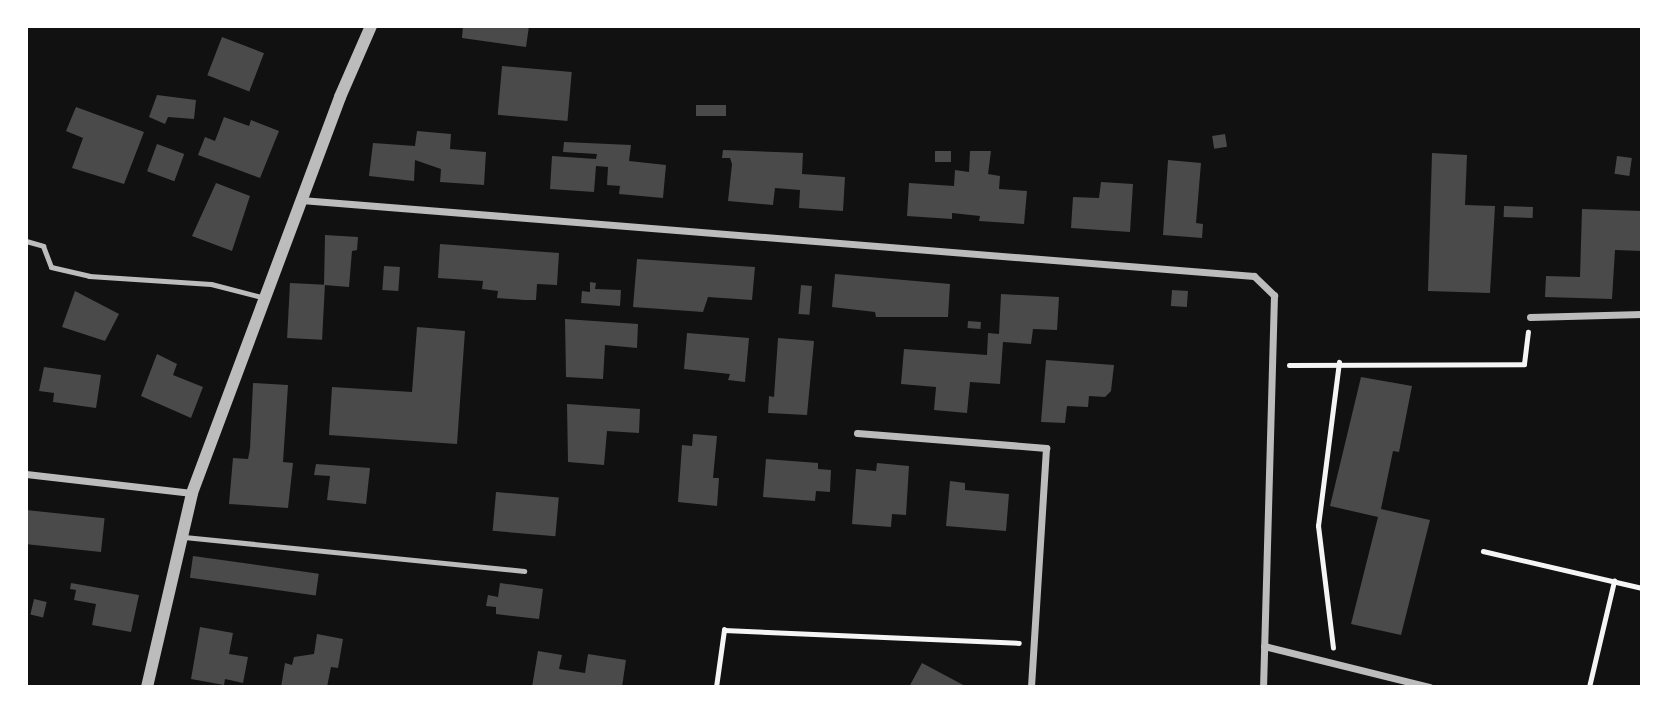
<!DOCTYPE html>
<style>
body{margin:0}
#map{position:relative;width:1668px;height:713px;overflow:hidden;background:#111;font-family:"Titillium Web",sans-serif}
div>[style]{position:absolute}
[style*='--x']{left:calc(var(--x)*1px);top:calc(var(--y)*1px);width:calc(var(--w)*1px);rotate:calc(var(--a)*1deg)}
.building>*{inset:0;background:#4a4a4a;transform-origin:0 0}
.path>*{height:4.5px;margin:-2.25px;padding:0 2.25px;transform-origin:2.25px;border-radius:2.25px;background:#f5f5f5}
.service>*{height:5px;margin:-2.5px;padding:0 2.5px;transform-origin:2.5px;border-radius:2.5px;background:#bcbcbc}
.minor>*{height:7px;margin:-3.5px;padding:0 3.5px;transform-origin:3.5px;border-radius:3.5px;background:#bcbcbc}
.tertiary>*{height:12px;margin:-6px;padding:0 6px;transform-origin:6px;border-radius:6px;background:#bcbcbc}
span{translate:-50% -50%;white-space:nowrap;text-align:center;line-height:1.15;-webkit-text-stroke:5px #fff;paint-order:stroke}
.frame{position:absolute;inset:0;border:28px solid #fff;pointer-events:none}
</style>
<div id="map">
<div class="building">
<i style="clip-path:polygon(463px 26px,529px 26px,526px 47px,462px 38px)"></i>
<i style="left:222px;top:37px;width:45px;height:41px;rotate:21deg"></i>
<i style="left:502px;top:66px;width:70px;height:49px;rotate:5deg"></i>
<i style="clip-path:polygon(157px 95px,196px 100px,194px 119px,168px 117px,165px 124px,149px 117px)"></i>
<i style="left:726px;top:105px;width:11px;height:30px;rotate:90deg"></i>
<i style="clip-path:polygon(76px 107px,144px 132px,124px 184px,72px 168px,83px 138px,66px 131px)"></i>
<i style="clip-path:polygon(224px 117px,249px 126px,251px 120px,279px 131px,260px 178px,198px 155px,205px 137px,215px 141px)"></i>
<i style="clip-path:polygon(417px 131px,451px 134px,450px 149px,486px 152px,484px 185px,440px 182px,441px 169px,415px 160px,414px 181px,369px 176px,373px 143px,415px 146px)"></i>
<i style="left:1225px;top:134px;width:13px;height:13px;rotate:81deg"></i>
<i style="clip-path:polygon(564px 142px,631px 145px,629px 161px,666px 165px,663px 198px,619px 194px,620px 186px,607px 185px,608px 167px,596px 166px,594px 192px,550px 189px,552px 156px,596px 159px,597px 154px,563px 152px)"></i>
<i style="left:157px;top:144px;width:29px;height:29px;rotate:20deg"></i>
<i style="clip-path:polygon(723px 150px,803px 153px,802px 174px,845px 177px,843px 211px,799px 208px,800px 190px,775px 188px,773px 205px,728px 201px,732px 164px,730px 158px,722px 158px)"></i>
<i style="left:935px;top:151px;width:16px;height:11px"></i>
<i style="clip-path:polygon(970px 151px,991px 151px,988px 174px,1000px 176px,999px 189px,1027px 191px,1024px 224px,979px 221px,980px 216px,952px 213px,952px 219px,907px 216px,909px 183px,954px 186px,955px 170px,969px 172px)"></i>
<i style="clip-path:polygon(1432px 153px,1467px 155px,1465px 205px,1495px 206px,1490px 293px,1428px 291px)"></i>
<i style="left:1617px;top:156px;width:15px;height:18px;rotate:8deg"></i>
<i style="clip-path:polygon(1168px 160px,1201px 163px,1196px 223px,1203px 224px,1202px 238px,1163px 235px)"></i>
<i style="clip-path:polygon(1101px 182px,1133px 184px,1130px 232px,1071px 228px,1073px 197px,1099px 198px)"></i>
<i style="clip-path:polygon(216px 183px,250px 196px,232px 251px,192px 236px)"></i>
<i style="left:1504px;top:206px;width:29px;height:11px;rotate:2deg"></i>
<i style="clip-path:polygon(1582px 209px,1642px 211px,1642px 251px,1615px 250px,1612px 299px,1545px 297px,1546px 276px,1580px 277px)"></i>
<i style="clip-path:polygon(325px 235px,358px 237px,357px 250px,352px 251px,349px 287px,324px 285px)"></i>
<i style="clip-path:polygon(440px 244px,559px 253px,557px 285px,537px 284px,536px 300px,525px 300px,497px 298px,498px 291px,482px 289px,483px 281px,438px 278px)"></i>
<i style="clip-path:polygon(637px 259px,755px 267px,752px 300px,708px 297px,703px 312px,633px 307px)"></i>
<i style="left:384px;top:266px;width:16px;height:24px;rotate:4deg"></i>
<i style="clip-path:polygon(835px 274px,950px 284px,948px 317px,876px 317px,875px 312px,832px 307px)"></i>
<i style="clip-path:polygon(590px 282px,596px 283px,595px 289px,621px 290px,620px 306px,581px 303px,582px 291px,590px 292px)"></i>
<i style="left:290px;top:283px;width:35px;height:55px;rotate:3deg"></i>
<i style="left:801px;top:285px;width:11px;height:29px;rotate:5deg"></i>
<i style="left:1172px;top:290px;width:16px;height:16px;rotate:4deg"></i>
<i style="clip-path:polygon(75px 291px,119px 314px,105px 341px,62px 327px)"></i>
<i style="clip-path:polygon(1001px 294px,1059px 297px,1057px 330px,1033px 329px,1031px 344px,1003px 342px,1000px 384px,970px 382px,967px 413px,934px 410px,936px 387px,901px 384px,904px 349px,987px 355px,988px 333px,999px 334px)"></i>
<i style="clip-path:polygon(565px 319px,638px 324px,637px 348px,605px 345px,603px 379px,566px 377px)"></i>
<i style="left:968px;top:321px;width:13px;height:7px;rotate:4deg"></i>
<i style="clip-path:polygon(417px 327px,465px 331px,457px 444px,329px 435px,332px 387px,412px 392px)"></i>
<i style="clip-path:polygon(687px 333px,749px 338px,745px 382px,728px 380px,730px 374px,684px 369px)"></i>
<i style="clip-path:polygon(778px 338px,814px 341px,807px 415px,768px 413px,769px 396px,774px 397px)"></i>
<i style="clip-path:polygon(157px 354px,177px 364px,173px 375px,203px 387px,191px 418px,141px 396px)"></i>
<i style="clip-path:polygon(1046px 360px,1114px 365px,1111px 391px,1105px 397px,1089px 396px,1088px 407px,1067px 406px,1065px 423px,1041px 422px)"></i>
<i style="clip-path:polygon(44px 367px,101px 375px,96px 408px,53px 402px,54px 393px,39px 391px)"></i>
<i style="clip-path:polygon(1361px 377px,1412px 386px,1399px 452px,1393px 451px,1381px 509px,1430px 520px,1401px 635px,1351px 624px,1378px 517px,1330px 506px)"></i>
<i style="clip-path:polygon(253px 383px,288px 385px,283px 462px,293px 463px,288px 508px,229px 504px,233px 458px,248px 459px,250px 449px)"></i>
<i style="clip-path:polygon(567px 404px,640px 409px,639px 433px,607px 431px,604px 465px,568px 462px)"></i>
<i style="clip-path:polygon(693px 434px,717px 436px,713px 478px,719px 478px,717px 506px,678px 502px,682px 445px,692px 446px)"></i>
<i style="clip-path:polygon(766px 459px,818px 463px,818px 469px,831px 470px,830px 492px,816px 491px,815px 501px,763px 497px)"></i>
<i style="clip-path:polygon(877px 463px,909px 466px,906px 515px,892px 514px,891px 527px,852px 524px,856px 469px,876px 471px)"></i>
<i style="clip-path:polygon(316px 464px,370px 468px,366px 504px,327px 500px,330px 476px,314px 475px)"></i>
<i style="clip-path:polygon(950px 481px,965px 483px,965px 490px,1009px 494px,1006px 531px,946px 526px)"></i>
<i style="left:496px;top:492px;width:63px;height:39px;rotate:5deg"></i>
<i style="left:26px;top:510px;width:79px;height:34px;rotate:6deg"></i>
<i style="left:193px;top:556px;width:127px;height:22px;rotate:8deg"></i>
<i style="clip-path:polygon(71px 583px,139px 595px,131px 632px,92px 625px,96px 604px,74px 600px,76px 590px,70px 589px)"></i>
<i style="clip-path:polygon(500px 583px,543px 589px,539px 619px,496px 614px,496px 607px,486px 606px,488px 595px,498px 597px)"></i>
<i style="left:34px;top:599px;width:13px;height:16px;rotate:13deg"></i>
<i style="clip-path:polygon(200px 627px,233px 633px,229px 654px,248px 657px,243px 683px,225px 679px,224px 685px,191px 679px)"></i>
<i style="clip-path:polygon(317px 634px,343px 639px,338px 668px,331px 667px,327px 687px,281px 687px,285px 663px,292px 665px,294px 657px,314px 654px)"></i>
<i style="clip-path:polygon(538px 651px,562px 655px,559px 669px,585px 673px,588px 654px,626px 660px,622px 687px,532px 687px)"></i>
<i style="clip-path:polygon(922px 663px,967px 687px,909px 687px)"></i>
</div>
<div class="path">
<i style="--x:1289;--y:365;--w:235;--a:-0.2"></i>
<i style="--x:1524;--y:364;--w:32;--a:-83"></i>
<i style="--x:1483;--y:551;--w:163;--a:13.1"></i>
<i style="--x:1333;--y:648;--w:123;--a:-97"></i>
<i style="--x:1318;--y:526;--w:165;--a:-82.7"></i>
<i style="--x:716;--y:687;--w:58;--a:-82"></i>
<i style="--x:724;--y:630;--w:295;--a:2.5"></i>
<i style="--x:1589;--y:687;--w:109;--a:-76.7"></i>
</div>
<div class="service">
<i style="--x:26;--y:241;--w:18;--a:16"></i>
<i style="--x:43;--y:246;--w:22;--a:69"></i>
<i style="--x:51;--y:267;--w:39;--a:13"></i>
<i style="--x:89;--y:276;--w:122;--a:3.8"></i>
<i style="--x:211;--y:284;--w:56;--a:14.5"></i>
<i style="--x:184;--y:537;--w:342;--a:5.7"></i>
</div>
<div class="minor">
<i style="--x:301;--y:200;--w:956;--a:4.56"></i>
<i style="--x:1254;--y:276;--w:28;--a:44"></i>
<i style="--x:1274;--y:295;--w:392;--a:91.6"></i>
<i style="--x:1530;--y:317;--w:112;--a:-1.5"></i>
<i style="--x:857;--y:433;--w:190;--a:4.5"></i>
<i style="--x:1046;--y:448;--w:239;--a:93.6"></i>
<i style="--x:26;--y:474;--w:167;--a:6.5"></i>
<i style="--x:1264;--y:646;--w:171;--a:13.9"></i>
</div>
<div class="tertiary">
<i style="--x:147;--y:687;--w:199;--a:-76.9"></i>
<i style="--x:192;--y:493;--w:423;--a:-69.5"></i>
<i style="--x:340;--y:97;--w:77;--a:-66.4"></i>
</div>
<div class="frame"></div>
</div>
